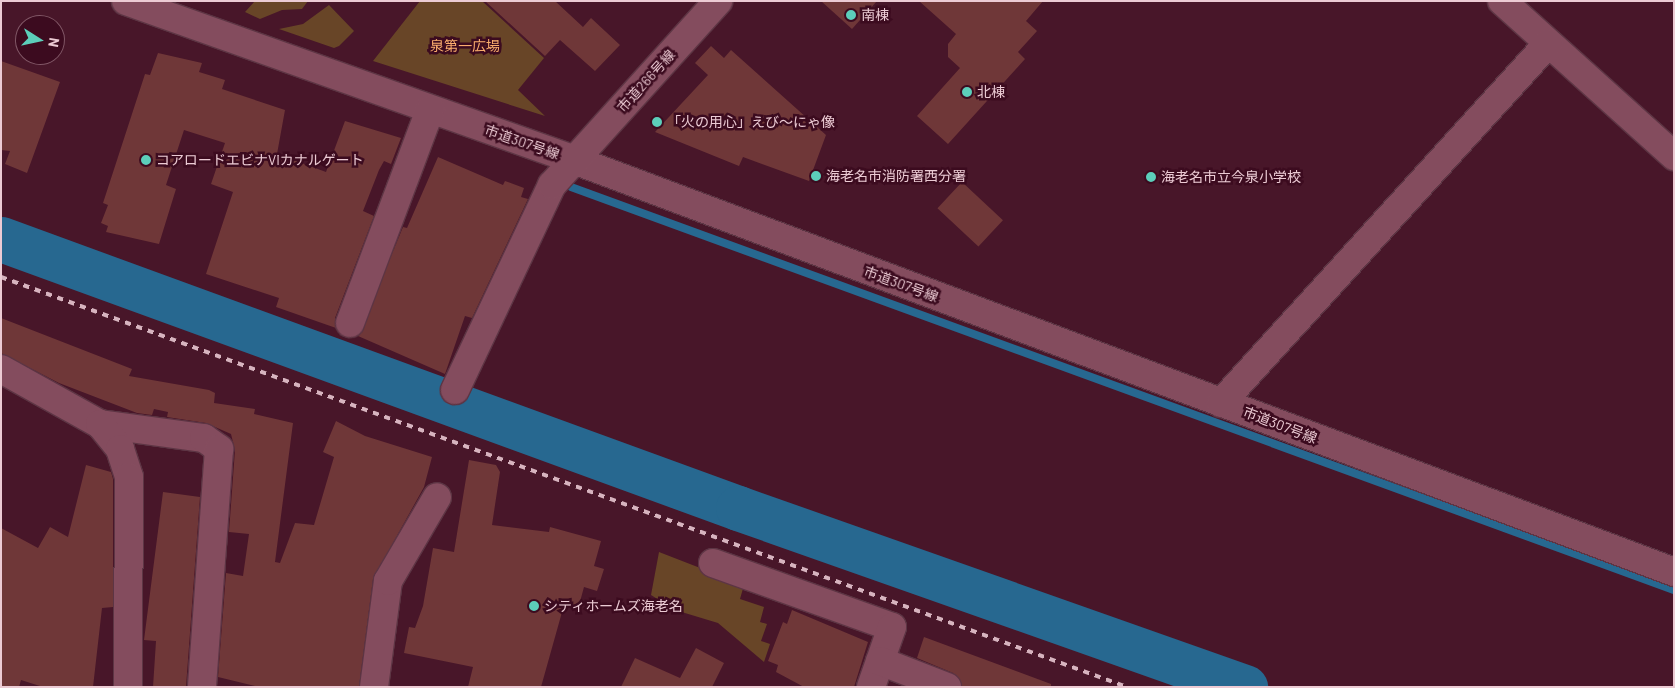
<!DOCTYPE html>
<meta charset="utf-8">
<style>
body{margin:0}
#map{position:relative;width:1675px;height:688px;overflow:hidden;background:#481629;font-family:Barlow,"Noto Sans JP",sans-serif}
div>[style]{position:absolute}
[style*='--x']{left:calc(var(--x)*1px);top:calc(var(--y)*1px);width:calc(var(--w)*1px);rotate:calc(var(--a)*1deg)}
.green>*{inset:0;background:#684527}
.stream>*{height:8px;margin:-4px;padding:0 4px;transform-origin:4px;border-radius:4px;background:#276890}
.river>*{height:45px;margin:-22.5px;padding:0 22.5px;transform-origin:22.5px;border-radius:22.5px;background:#276890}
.building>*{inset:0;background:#6f3738;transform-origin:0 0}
.roads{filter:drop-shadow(1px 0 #5d3544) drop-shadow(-1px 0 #5d3544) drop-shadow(0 1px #5d3544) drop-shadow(0 -1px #5d3544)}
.minor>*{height:28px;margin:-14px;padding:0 14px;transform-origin:14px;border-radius:14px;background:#844c5e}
.rail>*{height:4px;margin-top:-2px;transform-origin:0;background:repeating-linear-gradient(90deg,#d7b4bf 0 6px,transparent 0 12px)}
.dots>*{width:14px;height:14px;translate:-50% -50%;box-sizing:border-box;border:2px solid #3c0b1f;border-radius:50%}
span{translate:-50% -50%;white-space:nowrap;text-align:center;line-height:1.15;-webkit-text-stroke:5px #3c0b1f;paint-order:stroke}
.poi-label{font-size:14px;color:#eccbd4}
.left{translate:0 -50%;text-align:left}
.park-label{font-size:14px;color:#fbae6e}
.street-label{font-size:14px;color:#eccbd4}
.frame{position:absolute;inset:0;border:2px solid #eccbd4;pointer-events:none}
.north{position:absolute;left:15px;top:15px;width:50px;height:50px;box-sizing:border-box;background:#3c0b1f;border:1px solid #825867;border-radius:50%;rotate:100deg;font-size:14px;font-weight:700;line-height:20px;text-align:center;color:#eccbd4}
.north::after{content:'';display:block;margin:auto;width:18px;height:22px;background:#5cceba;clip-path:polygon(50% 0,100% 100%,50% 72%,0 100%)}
</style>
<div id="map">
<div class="green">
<i style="clip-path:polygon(255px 1px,308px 1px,302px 9px,282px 10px,260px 19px,245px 12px)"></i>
<i style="clip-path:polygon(420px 1px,482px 1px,544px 58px,518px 90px,545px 116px,373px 61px)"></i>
<i style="clip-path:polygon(329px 5px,354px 31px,339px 46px,334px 48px,279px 29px,303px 24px)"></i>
<i style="clip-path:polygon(659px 552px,744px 585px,740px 599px,764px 607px,760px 622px,767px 624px,761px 641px,770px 644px,764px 662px,718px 623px,675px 610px,651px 595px)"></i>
</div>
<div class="stream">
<i style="--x:571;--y:187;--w:1174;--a:20.07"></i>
</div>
<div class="river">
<i style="--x:1;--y:239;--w:785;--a:20.05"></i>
<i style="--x:738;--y:508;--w:538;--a:19.45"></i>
</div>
<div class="building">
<i style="clip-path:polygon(485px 1px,555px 1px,583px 27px,591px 18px,620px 45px,595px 71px,560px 40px,545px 56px)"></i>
<i style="clip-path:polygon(821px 1px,877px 1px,852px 29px)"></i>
<i style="clip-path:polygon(919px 1px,1043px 1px,1026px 21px,1037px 31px,1018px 52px,1025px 59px,948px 144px,917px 116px,960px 68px,948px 57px,948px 44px,956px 34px)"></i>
<i style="clip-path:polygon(711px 46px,724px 58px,731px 50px,826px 135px,809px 181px,743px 157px,739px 166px,655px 132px,708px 75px,695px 63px)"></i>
<i style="clip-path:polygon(158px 53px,202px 63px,199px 72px,225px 80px,222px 89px,285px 110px,277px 154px,326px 172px,345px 121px,401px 138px,391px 164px,384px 161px,379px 170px,363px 211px,374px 216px,335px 318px,336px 328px,276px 307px,279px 298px,206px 274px,233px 192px,211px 184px,225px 143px,184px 130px,166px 185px,176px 189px,159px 244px,106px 232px,108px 226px,101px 223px,108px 205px,103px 203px,145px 74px,150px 75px)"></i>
<i style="clip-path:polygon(1px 61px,60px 82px,27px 173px,5px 164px,10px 151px,1px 150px)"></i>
<i style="clip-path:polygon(438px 157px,503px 185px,505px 181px,524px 188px,521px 197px,528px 199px,472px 318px,465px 316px,445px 374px,358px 336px,403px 227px,407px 228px)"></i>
<i style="left:962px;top:182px;width:56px;height:36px;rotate:43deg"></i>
<i style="clip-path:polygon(1px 318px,132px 369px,129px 376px,209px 390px,215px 393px,214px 403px,255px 409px,254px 414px,293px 423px,275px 562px,280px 563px,295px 523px,314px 525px,334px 457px,323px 452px,336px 421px,365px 436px,432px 457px,424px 487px,373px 579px,359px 687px,259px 687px,218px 677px,226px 573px,243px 576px,249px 534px,229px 532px,235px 450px,231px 434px,206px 423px,167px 417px,168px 412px,154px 409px,152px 415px,137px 413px,59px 383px,1px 353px)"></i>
<i style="clip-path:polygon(469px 460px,496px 465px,500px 472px,492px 525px,549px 532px,550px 527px,601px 541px,594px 566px,604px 569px,597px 591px,584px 587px,578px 609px,564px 605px,541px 687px,468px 687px,473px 667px,404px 653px,409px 627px,415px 628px,423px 606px,433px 548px,454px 552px)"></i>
<i style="clip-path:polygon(86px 465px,111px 472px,113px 479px,113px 607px,102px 608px,93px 687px,43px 687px,21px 680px,19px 687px,1px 687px,1px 528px,38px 548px,50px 527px,68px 537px)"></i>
<i style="clip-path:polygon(163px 492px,200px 497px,186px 687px,153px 687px,156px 641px,144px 640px)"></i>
<i style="clip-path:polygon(792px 610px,868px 642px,854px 687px,804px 687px,776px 672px,778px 665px,768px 661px,783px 622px,787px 624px)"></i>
<i style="clip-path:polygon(924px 637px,1051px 684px,1051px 687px,962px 687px,953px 673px,917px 658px)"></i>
<i style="clip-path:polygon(696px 648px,724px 663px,712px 687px,621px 687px,635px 658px,680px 678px)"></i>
</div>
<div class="roads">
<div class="minor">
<i style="--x:126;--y:1;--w:475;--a:19.5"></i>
<i style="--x:574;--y:160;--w:1175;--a:20.53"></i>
<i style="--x:1502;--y:1;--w:232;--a:42"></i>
<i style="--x:350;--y:323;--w:228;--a:-69.4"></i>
<i style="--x:1;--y:369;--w:113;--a:29.1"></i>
<i style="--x:100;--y:424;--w:105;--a:7.7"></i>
<i style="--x:204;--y:438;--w:19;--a:36"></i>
<i style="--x:219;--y:449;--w:239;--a:94.1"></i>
<i style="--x:455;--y:390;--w:227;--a:-64.7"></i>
<i style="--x:552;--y:185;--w:248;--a:-47.9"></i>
<i style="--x:1221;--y:403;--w:486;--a:-47.7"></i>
<i style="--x:100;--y:424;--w:32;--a:51"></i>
<i style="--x:120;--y:449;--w:29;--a:72"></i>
<i style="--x:129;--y:477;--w:210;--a:90.3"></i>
<i style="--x:713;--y:563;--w:190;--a:19.7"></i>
<i style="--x:892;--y:627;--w:64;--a:109.3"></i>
<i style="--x:880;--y:661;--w:72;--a:21.2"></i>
<i style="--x:374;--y:687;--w:107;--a:-82.5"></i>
<i style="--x:388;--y:581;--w:97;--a:-59.7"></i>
</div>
</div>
<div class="rail">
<i style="--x:1;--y:277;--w:1198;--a:20.01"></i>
</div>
<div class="dots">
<i style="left:851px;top:15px;background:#5cceba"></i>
<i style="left:967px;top:92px;background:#5cceba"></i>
<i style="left:657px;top:122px;background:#5cceba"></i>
<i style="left:146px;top:160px;background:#5cceba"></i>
<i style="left:816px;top:176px;background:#5cceba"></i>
<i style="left:1151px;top:177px;background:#5cceba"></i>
<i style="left:534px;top:606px;background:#5cceba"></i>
</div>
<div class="poi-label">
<span class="left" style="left:861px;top:15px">南棟</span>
<span class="left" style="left:977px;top:92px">北棟</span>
<span class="left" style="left:667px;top:122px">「火の用心」えび～にゃ像</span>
<span class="left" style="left:156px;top:160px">コアロードエビナVIカナルゲート</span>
<span class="left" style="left:826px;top:176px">海老名市消防署西分署</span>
<span class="left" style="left:1161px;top:177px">海老名市立今泉小学校</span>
<span class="left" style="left:544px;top:606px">シティホームズ海老名</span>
</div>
<div class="park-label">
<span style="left:465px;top:46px">泉第一広場</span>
</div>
<div class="street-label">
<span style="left:646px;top:81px;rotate:-48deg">市道266号線</span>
<span style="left:522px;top:142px;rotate:19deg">市道307号線</span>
<span style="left:901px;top:284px;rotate:20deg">市道307号線</span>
<span style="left:1280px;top:425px;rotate:21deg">市道307号線</span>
</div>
<div class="frame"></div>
<div class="north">N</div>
</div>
